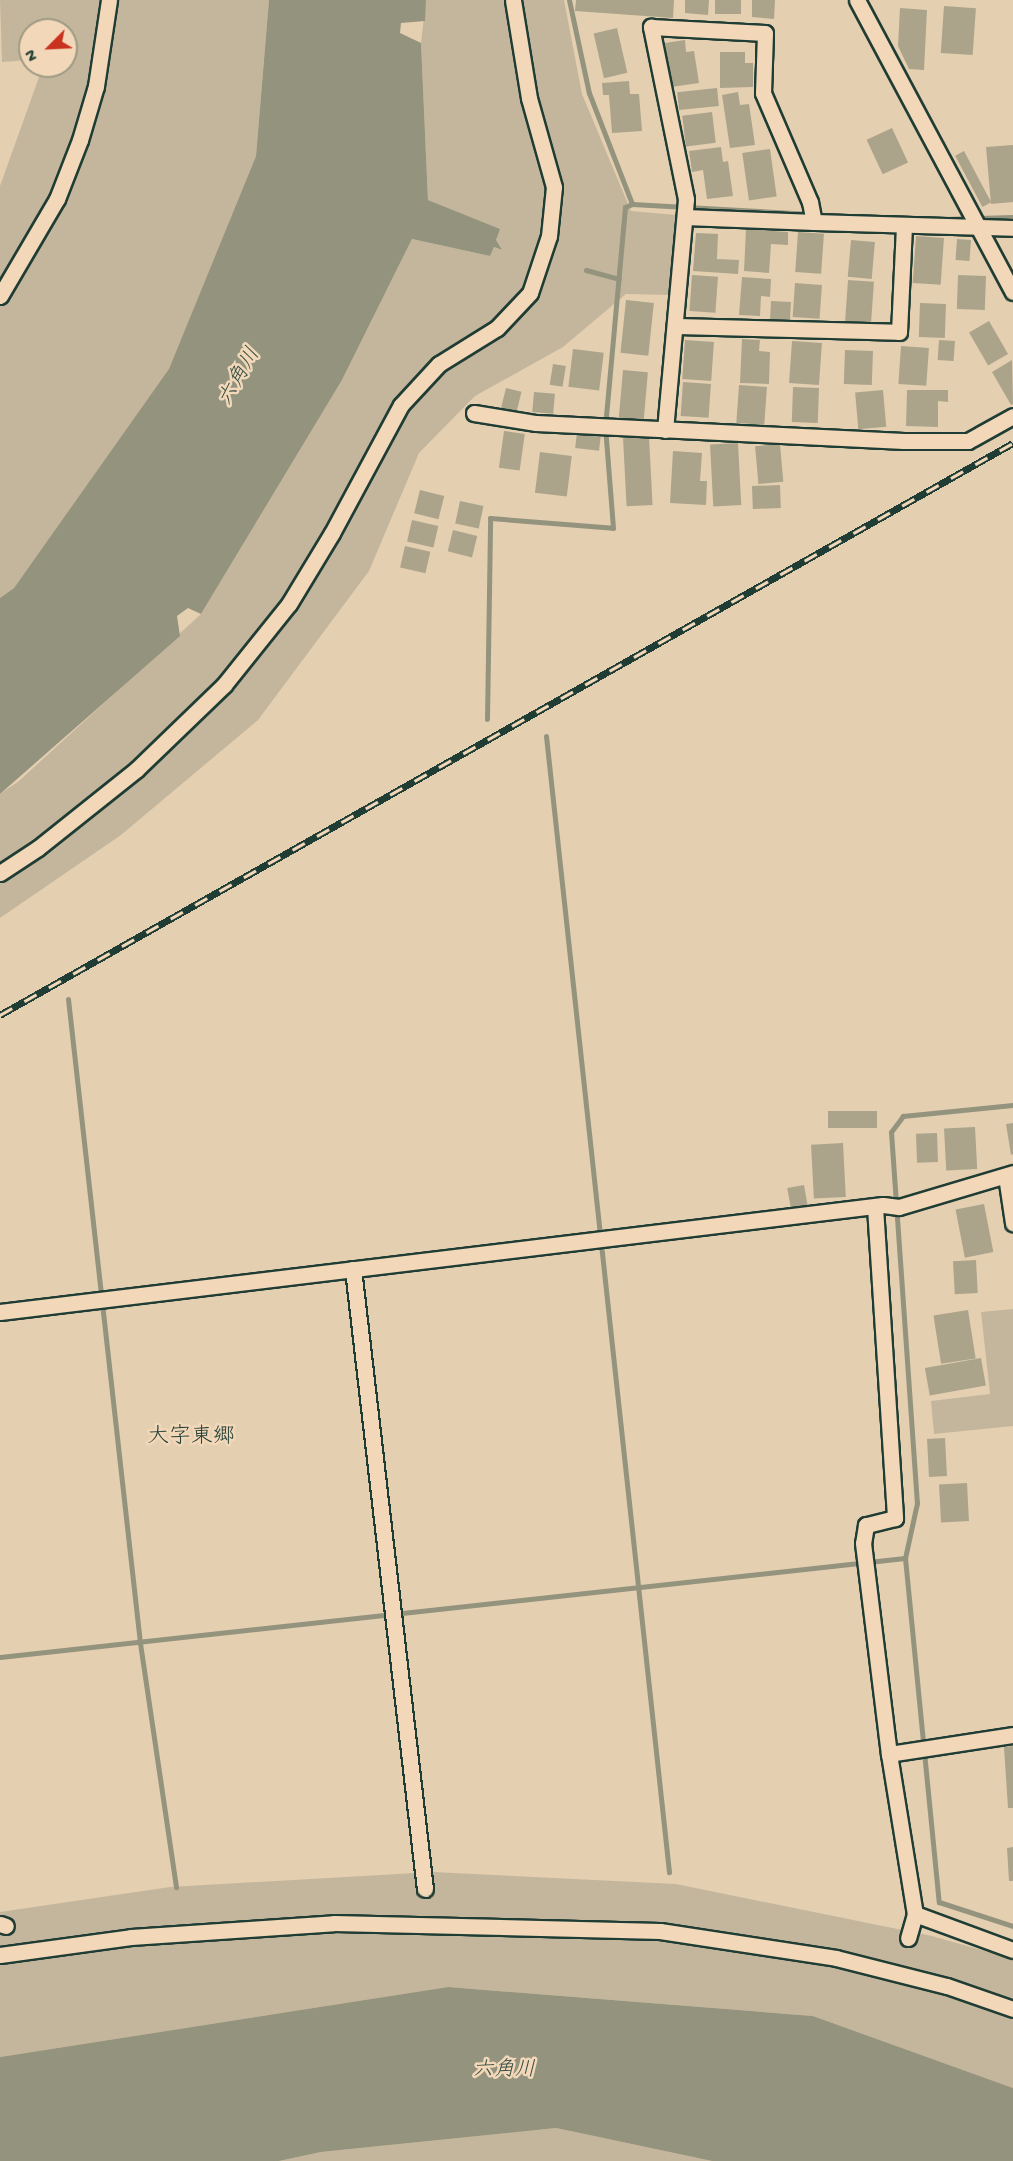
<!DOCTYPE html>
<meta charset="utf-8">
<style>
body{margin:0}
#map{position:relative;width:1013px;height:2161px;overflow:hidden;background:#e5cfb1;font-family:"Gochi Hand","Klee One",sans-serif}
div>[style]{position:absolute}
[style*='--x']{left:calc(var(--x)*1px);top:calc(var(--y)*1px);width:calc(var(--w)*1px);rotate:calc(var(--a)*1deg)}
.green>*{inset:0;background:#c4b69c}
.water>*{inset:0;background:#94937e}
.stream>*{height:5px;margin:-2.5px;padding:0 2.5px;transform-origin:2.5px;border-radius:2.5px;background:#94937e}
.building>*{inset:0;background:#aba48b;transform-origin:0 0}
.roads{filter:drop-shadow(2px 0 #1f3d34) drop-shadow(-2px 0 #1f3d34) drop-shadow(0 2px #1f3d34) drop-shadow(0 -2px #1f3d34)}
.street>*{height:15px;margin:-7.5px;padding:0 7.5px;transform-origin:7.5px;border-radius:7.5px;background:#f2d8b9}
.rail>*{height:7px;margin-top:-3.5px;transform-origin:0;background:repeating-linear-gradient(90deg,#f2d8b9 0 14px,#1f3d34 0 28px);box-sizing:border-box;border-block:2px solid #1f3d34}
span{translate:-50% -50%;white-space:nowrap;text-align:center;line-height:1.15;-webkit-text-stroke:5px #f2d8b9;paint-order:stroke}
.water-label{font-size:21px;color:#364e43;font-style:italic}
.quarter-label{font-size:22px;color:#1f3d34}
.north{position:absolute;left:18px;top:18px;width:60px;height:60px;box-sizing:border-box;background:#f2d8b9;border:2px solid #9e9a84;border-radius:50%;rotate:246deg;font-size:16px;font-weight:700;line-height:24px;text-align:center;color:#1f3d34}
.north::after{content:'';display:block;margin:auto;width:21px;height:27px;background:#c8321e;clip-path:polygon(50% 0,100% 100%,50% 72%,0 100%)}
</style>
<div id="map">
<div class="green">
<i style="clip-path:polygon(0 0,269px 0,256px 156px,169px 370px,14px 588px,0 598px,0 186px,43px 66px,66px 66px,66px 30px,30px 30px,30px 60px,2px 62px)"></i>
<i style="clip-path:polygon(426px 0,564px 0,582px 94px,631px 211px,676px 215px,671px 295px,626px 294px,563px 347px,475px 396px,419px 453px,369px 571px,258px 720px,121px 835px,0 918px,0 794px,19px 781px,201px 614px,342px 380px,412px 239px,490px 256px,494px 247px,501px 250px,496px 240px,499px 229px,428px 200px,421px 43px)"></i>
<i style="clip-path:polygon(1013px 1309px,1013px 1426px,934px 1434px,931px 1401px,990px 1394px,981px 1312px)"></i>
<i style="clip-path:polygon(433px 1872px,676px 1884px,932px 1936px,1013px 1959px,1013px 2088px,813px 2016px,448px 1987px,0 2057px,0 1912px,170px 1887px)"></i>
<i style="clip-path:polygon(556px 2128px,712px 2161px,279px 2161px,321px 2152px)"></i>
</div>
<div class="water">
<i style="clip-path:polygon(269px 0,426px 0,425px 21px,401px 23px,400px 33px,421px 43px,428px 200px,500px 229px,496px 240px,502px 250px,494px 247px,490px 256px,412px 239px,342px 380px,201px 614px,188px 608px,177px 616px,180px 636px,0 794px,0 598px,14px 588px,169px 369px,256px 156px)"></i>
<i style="clip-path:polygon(448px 1987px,813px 2016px,1013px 2088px,1013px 2161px,712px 2161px,556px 2128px,321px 2152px,279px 2161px,0 2161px,0 2057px)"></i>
</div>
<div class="stream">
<i style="--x:569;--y:0;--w:95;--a:77.9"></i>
<i style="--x:589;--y:93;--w:119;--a:68.8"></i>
<i style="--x:943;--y:219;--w:70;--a:-1.6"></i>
<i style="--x:586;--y:270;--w:34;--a:15"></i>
<i style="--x:487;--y:719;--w:201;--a:-89.1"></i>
<i style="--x:490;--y:518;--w:123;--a:4.6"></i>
<i style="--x:613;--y:528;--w:101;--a:-94.5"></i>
<i style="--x:605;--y:427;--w:221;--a:-84.8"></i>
<i style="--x:625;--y:207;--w:8;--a:-23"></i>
<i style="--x:632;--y:204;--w:179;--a:3.2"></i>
<i style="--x:546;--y:736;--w:1143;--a:83.82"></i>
<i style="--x:68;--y:999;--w:648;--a:83.62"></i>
<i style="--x:140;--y:1643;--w:247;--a:81.6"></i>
<i style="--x:1013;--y:1105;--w:111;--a:174.3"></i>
<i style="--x:903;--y:1116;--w:20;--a:127"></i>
<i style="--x:891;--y:1132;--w:372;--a:86"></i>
<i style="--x:917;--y:1503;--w:56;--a:102.3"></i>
<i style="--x:905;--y:1558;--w:346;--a:84.4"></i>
<i style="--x:939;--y:1902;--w:78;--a:18"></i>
<i style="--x:0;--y:1657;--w:910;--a:-6.24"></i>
</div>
<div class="building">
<i style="clip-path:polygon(576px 0,674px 0,673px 18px,575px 11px)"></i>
<i style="clip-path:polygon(685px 0,709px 0,708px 15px,685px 13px)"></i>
<i style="left:715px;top:0;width:26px;height:14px"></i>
<i style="clip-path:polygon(752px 0,775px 0,774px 19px,752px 17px)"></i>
<i style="left:944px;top:6px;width:32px;height:47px;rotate:4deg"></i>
<i style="clip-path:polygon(900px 8px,927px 10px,924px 70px,909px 69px,898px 46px)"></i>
<i style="left:617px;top:28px;width:46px;height:24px;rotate:77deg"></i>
<i style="clip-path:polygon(685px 40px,686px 52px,694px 51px,699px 83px,671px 87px,665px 43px)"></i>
<i style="clip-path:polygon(720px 52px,745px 52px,745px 63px,753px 63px,753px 87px,720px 88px)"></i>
<i style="clip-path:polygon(629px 81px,630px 94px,639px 94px,642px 131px,612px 133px,609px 95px,603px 95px,602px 83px)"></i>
<i style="left:717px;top:88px;width:18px;height:40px;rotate:84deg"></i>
<i style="clip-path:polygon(738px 92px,740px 105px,749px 104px,755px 145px,730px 148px,722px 95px)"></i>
<i style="left:712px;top:112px;width:31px;height:30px;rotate:83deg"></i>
<i style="left:892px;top:128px;width:38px;height:28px;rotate:65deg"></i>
<i style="clip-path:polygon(1013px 145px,1013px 202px,991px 204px,986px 147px)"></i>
<i style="clip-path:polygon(721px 147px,723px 162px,728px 161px,733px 196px,707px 199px,703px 170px,692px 172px,689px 151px)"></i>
<i style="left:770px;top:149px;width:48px;height:28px;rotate:82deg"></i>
<i style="left:964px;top:151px;width:58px;height:10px;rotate:62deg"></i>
<i style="clip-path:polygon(746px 229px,788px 232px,788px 245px,771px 244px,769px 273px,744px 271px)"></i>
<i style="left:798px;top:232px;width:26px;height:40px;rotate:4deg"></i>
<i style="clip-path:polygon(696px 233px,718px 234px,717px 259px,739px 260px,738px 274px,693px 271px)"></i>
<i style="left:916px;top:236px;width:28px;height:47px;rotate:4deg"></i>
<i style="left:957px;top:239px;width:14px;height:21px;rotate:4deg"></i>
<i style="left:851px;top:240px;width:24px;height:37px;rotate:5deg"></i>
<i style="left:692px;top:275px;width:26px;height:36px;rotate:4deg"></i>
<i style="left:958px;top:275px;width:28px;height:34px;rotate:2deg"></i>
<i style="clip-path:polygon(742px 277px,771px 279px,770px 297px,761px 296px,760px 316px,739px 315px)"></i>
<i style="left:848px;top:280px;width:26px;height:41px;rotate:4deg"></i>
<i style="left:795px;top:283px;width:27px;height:34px;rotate:4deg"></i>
<i style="left:626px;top:300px;width:28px;height:53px;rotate:6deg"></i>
<i style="left:771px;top:301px;width:20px;height:19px;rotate:3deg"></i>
<i style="left:920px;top:303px;width:26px;height:34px;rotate:2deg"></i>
<i style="left:989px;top:321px;width:38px;height:23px;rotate:60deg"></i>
<i style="clip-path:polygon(742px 339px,760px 340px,759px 351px,770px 352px,769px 384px,740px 383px)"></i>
<i style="left:685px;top:340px;width:29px;height:39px;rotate:4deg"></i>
<i style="left:939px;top:340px;width:16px;height:20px;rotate:4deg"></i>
<i style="left:792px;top:341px;width:30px;height:42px;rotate:4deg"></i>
<i style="left:901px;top:346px;width:28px;height:38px;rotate:4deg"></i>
<i style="left:573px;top:349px;width:31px;height:38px;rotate:7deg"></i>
<i style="left:845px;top:350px;width:28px;height:34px;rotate:2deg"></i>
<i style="clip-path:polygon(1012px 360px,1013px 404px,1011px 405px,992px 372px)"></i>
<i style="left:553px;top:364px;width:13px;height:21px;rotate:9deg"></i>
<i style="left:623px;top:370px;width:25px;height:48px;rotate:5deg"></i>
<i style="left:683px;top:382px;width:28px;height:34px;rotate:4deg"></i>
<i style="left:739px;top:385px;width:28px;height:38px;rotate:4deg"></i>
<i style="left:793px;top:387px;width:26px;height:35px;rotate:2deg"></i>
<i style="left:506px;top:388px;width:16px;height:22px;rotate:14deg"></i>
<i style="left:883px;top:390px;width:37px;height:28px;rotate:85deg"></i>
<i style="clip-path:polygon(907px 390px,948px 390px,948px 402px,938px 401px,938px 427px,906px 426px)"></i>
<i style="left:534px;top:392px;width:21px;height:20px;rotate:5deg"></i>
<i style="left:504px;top:431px;width:21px;height:37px;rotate:8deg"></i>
<i style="left:577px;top:433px;width:24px;height:15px;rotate:7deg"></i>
<i style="left:649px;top:437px;width:68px;height:26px;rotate:87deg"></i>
<i style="left:738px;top:443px;width:62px;height:28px;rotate:87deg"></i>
<i style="left:780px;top:444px;width:38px;height:25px;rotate:85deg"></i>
<i style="clip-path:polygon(673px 451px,702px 453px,700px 481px,707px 481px,706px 505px,670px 503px)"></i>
<i style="left:540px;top:452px;width:32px;height:41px;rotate:7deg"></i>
<i style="left:780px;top:485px;width:23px;height:28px;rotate:88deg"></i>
<i style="left:420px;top:490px;width:25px;height:24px;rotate:14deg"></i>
<i style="left:460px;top:501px;width:24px;height:23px;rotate:12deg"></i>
<i style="left:412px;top:520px;width:27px;height:22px;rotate:13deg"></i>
<i style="left:453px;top:530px;width:25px;height:22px;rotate:14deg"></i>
<i style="left:405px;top:546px;width:26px;height:22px;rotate:13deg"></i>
<i style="left:877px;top:1111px;width:17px;height:49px;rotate:90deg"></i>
<i style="clip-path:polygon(1013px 1123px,1013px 1154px,1011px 1155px,1006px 1124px)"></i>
<i style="left:975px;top:1127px;width:42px;height:31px;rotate:87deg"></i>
<i style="left:937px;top:1133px;width:29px;height:21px;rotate:88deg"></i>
<i style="left:843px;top:1143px;width:54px;height:32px;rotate:87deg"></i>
<i style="left:804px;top:1185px;width:22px;height:17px;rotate:80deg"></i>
<i style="left:984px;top:1204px;width:49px;height:29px;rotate:79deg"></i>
<i style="left:976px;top:1260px;width:33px;height:23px;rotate:87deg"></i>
<i style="left:968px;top:1310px;width:49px;height:35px;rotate:81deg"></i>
<i style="left:981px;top:1358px;width:28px;height:57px;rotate:80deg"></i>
<i style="left:945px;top:1438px;width:38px;height:18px;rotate:87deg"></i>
<i style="left:967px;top:1483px;width:38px;height:28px;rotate:87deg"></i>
<i style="clip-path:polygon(1013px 1746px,1013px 1808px,1008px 1808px,1004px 1747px)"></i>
<i style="clip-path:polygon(1013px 1847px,1013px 1881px,1009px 1881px,1007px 1848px)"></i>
</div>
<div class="roads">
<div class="street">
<i style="--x:857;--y:0;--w:331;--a:61.9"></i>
<i style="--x:686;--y:217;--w:128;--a:2.2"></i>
<i style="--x:0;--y:296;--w:113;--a:-59.6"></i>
<i style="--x:57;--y:199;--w:63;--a:-68.7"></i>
<i style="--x:80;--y:140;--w:56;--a:-73.5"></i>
<i style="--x:96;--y:86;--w:87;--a:-81.4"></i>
<i style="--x:675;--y:326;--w:224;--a:1.5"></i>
<i style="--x:899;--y:332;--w:106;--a:-87.3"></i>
<i style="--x:474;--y:413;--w:63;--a:9.2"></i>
<i style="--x:536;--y:423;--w:368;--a:2.8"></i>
<i style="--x:904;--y:441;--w:64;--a:0"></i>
<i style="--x:968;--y:441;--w:51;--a:-29.1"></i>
<i style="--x:665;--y:430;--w:232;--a:-84.8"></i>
<i style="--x:686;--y:199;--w:176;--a:-101.5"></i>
<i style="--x:651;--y:27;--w:114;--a:3"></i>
<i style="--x:765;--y:33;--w:60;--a:91.9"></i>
<i style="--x:763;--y:93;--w:119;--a:66.7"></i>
<i style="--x:810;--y:202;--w:20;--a:79"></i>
<i style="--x:814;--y:222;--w:199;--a:1.7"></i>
<i style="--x:0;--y:873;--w:45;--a:-33.3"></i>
<i style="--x:38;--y:848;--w:127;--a:-38.6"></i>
<i style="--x:137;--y:769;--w:121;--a:-44"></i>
<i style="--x:224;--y:685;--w:104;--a:-51.3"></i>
<i style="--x:289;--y:604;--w:83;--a:-58.8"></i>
<i style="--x:332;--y:533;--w:145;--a:-61.7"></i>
<i style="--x:401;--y:405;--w:56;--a:-47.2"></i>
<i style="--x:439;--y:364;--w:68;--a:-31.8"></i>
<i style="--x:497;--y:328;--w:48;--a:-46.7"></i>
<i style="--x:530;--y:293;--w:60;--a:-71.6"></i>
<i style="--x:549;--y:236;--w:49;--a:-84.2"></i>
<i style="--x:554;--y:187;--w:92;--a:-105.7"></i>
<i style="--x:529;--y:98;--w:99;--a:-99.3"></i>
<i style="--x:1006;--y:1176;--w:48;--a:81.5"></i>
<i style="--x:875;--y:1207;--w:312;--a:86.3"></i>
<i style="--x:895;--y:1518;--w:30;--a:166"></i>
<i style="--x:866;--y:1525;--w:18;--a:99"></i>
<i style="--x:863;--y:1543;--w:213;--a:83"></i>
<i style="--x:889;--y:1754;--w:162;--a:80.8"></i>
<i style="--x:915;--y:1914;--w:25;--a:106"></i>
<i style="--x:353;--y:1269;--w:624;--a:83.38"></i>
<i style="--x:0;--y:1312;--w:889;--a:-6.91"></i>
<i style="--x:883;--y:1205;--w:16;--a:7"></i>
<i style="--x:899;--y:1207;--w:119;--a:-16.6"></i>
<i style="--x:889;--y:1754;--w:125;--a:-8.7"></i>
<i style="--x:915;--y:1914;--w:104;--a:20.2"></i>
<i style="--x:0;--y:1924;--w:6;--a:18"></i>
<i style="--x:0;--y:1955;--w:132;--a:-7.8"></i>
<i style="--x:131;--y:1937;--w:203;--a:-3.9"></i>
<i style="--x:334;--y:1923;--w:326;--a:1.4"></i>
<i style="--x:660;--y:1931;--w:178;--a:8.7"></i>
<i style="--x:836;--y:1958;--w:114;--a:14.2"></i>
<i style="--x:947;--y:1986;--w:70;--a:19.2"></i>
</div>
</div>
<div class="rail">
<i style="--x:0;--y:1015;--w:1163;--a:-29.45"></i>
</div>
<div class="water-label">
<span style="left:241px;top:378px;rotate:-60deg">六角川</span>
<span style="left:504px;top:2072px">六角川</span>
</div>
<div class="quarter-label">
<span style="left:191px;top:1439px">大字東郷</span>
</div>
<div class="north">N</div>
</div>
